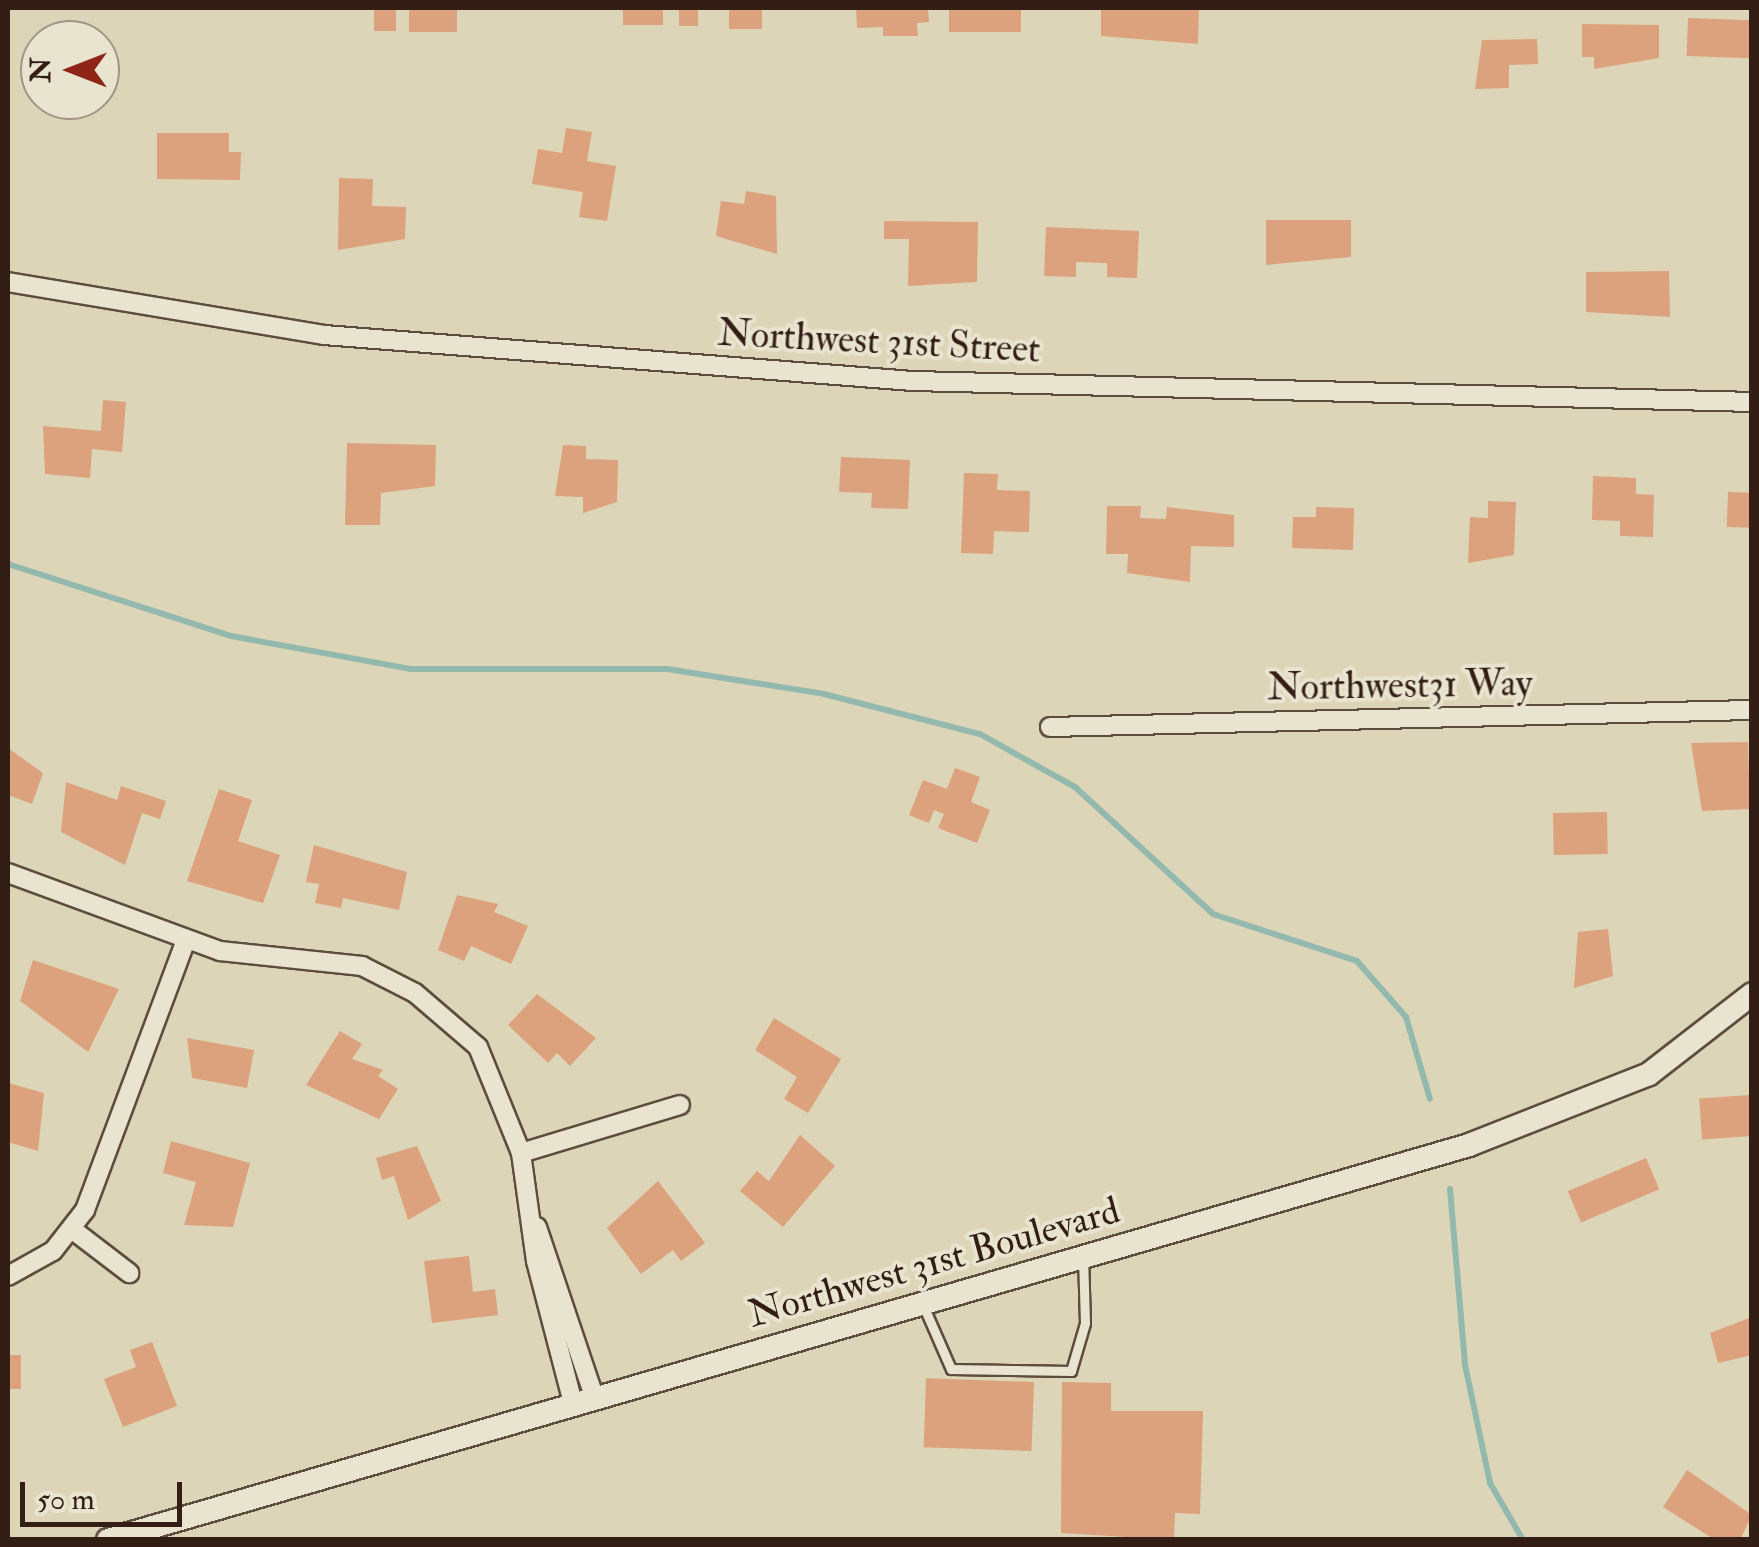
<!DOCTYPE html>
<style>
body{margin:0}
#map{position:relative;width:1759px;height:1547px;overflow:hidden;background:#ddd5b7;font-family:"IM FELL Double Pica",serif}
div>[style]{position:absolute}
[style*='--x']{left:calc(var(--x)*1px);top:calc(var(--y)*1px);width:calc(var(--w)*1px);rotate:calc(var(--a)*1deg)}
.stream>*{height:6px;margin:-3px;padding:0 3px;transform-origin:3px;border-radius:3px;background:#93b9af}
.building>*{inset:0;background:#dca27e;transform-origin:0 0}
.roads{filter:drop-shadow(2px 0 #5e4c3e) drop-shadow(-2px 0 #5e4c3e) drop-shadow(0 2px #5e4c3e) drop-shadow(0 -2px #5e4c3e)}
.service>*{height:9px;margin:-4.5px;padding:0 4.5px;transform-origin:4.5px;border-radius:4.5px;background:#e9e4d0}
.minor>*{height:18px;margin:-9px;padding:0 9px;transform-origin:9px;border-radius:9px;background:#e9e4d0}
.tertiary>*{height:22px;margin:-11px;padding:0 11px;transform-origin:11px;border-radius:11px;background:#e9e4d0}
span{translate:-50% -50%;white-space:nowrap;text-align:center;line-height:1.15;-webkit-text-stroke:8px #e9e4d0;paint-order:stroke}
.street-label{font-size:38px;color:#331e16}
.frame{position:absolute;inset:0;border:10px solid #331e16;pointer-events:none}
.north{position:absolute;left:20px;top:20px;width:100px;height:100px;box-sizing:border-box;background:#e9e4d0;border:2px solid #a09586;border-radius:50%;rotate:270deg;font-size:28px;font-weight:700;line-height:40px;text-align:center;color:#331e16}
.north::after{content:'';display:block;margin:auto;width:35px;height:45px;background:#8f2418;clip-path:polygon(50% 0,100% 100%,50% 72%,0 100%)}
.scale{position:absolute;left:20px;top:1482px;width:162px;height:45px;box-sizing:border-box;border:5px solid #331e16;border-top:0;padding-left:12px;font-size:30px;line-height:35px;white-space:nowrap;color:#331e16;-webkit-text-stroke:8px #e9e4d0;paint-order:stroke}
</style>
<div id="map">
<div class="stream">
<i style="--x:8;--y:564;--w:234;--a:17.9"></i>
<i style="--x:231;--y:636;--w:182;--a:10.4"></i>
<i style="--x:410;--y:669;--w:257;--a:0"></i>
<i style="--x:667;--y:669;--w:159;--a:9"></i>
<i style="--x:824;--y:694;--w:161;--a:14.4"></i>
<i style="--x:980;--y:734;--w:109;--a:29.2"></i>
<i style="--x:1075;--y:787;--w:188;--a:42.6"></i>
<i style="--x:1213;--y:914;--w:151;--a:18.1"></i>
<i style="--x:1357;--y:961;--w:74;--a:48.8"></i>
<i style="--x:1406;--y:1017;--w:85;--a:73.7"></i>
<i style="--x:1450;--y:1189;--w:177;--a:85.1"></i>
<i style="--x:1465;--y:1365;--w:121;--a:78"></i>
<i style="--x:1490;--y:1483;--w:66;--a:59.9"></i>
</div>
<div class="building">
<i style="left:374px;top:8px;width:22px;height:23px"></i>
<i style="left:409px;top:8px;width:48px;height:24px"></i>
<i style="left:623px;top:8px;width:40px;height:17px"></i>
<i style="left:679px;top:8px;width:19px;height:18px"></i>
<i style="left:729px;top:8px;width:33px;height:21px"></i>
<i style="clip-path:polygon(856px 8px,928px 8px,929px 22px,917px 23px,918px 36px,883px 36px,883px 27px,857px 28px)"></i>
<i style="left:949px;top:8px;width:72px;height:24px"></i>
<i style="clip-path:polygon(1101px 8px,1199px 8px,1198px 44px,1101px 36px)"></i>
<i style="left:1688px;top:18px;width:64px;height:38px;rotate:2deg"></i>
<i style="clip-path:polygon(1582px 24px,1659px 25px,1659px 58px,1594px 69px,1594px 57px,1582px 57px)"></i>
<i style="clip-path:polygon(1537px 39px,1538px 64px,1509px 65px,1509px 88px,1475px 89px,1482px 40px)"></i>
<i style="clip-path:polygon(566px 128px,592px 132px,587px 161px,616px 166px,607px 221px,579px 217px,583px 192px,532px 184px,538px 149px,562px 153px)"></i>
<i style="clip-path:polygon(157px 133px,229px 133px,229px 152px,241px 152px,240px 180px,157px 179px)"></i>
<i style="clip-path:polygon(339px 178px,373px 179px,372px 206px,406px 207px,405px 239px,338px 250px)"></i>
<i style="clip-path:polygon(746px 191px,776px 196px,777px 254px,716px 236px,721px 201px,744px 204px)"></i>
<i style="clip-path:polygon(1266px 220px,1351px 220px,1351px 257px,1266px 265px)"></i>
<i style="clip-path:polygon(884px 221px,978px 222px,977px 282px,908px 286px,909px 239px,884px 239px)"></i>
<i style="clip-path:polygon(1046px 227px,1139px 231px,1137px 278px,1107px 277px,1107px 263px,1076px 262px,1076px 277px,1044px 276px)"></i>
<i style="clip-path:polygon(1669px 271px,1670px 317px,1586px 312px,1586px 272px)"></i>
<i style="clip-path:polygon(103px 400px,126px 402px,122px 452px,92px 449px,90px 478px,45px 474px,43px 426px,101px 431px)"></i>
<i style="clip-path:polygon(347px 443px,436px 445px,435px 486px,381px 493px,380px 525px,345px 525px)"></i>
<i style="clip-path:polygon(563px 445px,586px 446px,586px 459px,618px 460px,617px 502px,583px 513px,583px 497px,555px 496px)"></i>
<i style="clip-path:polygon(841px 457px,910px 460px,908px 509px,871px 508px,872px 493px,839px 492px)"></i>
<i style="clip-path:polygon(964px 473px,998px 474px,997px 490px,1030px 491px,1029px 532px,994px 531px,993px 554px,961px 553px)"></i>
<i style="clip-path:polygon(1593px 476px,1636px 478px,1636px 494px,1654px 495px,1653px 537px,1620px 536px,1620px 521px,1592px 520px)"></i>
<i style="left:1728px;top:492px;width:24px;height:35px;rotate:2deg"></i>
<i style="clip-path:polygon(1488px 501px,1516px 502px,1514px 555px,1468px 563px,1470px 517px,1488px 518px)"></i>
<i style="clip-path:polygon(1107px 506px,1141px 506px,1140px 518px,1166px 519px,1167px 507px,1234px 515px,1234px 547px,1191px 546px,1190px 582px,1127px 573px,1128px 554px,1106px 554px)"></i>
<i style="clip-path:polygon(1316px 507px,1354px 508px,1353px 550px,1292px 548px,1293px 517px,1316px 517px)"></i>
<i style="clip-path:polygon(1748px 742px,1750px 809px,1702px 811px,1691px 743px)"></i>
<i style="clip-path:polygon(8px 748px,43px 773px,32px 804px,8px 795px)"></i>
<i style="clip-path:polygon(955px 768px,980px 777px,971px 802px,990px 810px,977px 843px,938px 828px,944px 814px,934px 810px,929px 823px,909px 815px,923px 780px,947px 789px)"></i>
<i style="clip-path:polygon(66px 782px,117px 800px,121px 786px,166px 801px,160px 819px,142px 813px,125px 865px,61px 832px)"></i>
<i style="clip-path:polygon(219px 789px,252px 800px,238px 841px,280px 855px,263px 903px,187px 881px)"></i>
<i style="left:1607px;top:812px;width:42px;height:54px;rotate:89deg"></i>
<i style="clip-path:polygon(314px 845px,407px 872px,399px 910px,343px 898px,341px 908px,315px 903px,319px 884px,306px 882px)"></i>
<i style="clip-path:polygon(457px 895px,498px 904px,494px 912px,528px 926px,511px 964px,471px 946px,464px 961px,438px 950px)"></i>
<i style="clip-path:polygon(1608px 929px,1613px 976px,1574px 988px,1578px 932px)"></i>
<i style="clip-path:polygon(33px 960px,119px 989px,88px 1052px,20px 1001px)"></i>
<i style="clip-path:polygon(537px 994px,596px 1038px,570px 1066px,557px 1053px,548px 1063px,508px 1025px)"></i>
<i style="clip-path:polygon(774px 1018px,841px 1059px,808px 1113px,784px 1099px,797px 1077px,755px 1050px)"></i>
<i style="clip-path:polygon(340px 1031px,362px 1044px,352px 1059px,383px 1070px,378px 1076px,398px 1089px,379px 1119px,306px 1085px)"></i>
<i style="clip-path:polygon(187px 1038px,254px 1050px,247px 1088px,192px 1078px)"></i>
<i style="clip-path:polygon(8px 1083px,44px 1093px,38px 1151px,8px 1142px)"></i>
<i style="left:1749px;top:1095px;width:41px;height:50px;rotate:86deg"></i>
<i style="clip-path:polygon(800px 1135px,835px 1166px,783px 1227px,740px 1191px,757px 1171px,769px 1181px)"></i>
<i style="clip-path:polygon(171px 1141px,250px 1163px,233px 1227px,184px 1225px,196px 1182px,163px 1173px)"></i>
<i style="clip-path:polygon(417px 1146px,441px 1201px,408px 1220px,394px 1176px,382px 1180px,376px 1158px)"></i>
<i style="left:1646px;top:1158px;width:34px;height:85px;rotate:67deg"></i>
<i style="clip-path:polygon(658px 1181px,705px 1243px,681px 1261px,673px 1250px,641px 1274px,607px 1228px)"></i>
<i style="clip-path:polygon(469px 1256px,473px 1292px,495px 1289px,498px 1315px,432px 1323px,424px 1261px)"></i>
<i style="clip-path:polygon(1752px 1317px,1752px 1355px,1718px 1363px,1710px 1333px)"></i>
<i style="clip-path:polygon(152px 1342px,177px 1406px,123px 1427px,104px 1379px,136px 1367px,130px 1350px)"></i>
<i style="left:8px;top:1355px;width:13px;height:34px"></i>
<i style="left:1034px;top:1382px;width:69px;height:108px;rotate:92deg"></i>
<i style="clip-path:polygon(1062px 1382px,1111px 1383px,1111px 1411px,1203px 1411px,1200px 1514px,1175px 1513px,1174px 1540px,1061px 1533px)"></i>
<i style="clip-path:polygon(1687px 1470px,1752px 1515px,1740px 1540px,1715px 1540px,1663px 1507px)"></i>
</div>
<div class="roads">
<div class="service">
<i style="--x:923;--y:1305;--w:70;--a:66.4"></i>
<i style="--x:951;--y:1369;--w:120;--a:1"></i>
<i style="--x:1071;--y:1371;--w:50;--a:-73.7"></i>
<i style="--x:1085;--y:1323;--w:66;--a:-91.7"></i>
</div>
<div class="minor">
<i style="--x:8;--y:282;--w:320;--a:9.5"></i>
<i style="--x:324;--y:335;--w:591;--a:4.47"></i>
<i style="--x:913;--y:381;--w:839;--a:1.43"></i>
<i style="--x:1050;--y:727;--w:702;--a:-1.39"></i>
<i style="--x:8;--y:873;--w:226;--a:20.2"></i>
<i style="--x:220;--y:951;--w:143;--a:6"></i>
<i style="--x:362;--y:966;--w:59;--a:27"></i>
<i style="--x:415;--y:993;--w:83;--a:40.6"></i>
<i style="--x:478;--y:1047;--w:114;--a:67.9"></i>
<i style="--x:521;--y:1153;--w:109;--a:82.1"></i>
<i style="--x:536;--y:1261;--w:147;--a:75.4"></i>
<i style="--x:521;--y:1153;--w:166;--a:-16.8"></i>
<i style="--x:537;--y:1227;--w:178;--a:71.4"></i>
<i style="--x:73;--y:1230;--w:71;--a:37.5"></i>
<i style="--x:8;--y:1276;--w:51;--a:-29.1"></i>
<i style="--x:53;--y:1251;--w:52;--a:-52"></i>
<i style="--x:85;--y:1210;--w:288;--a:-69.5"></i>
</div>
<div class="tertiary">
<i style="--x:108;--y:1540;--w:1417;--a:-16.18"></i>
<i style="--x:1469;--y:1145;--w:193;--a:-21.5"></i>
<i style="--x:1649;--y:1074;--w:130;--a:-37.8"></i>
</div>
</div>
<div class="street-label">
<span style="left:879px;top:342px;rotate:3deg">Northwest 31st Street</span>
<span style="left:1400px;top:686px;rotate:-1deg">Northwest31 Way</span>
<span style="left:934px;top:1263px;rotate:-16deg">Northwest 31st Boulevard</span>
</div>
<div class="frame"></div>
<div class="north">N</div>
<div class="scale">50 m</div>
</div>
